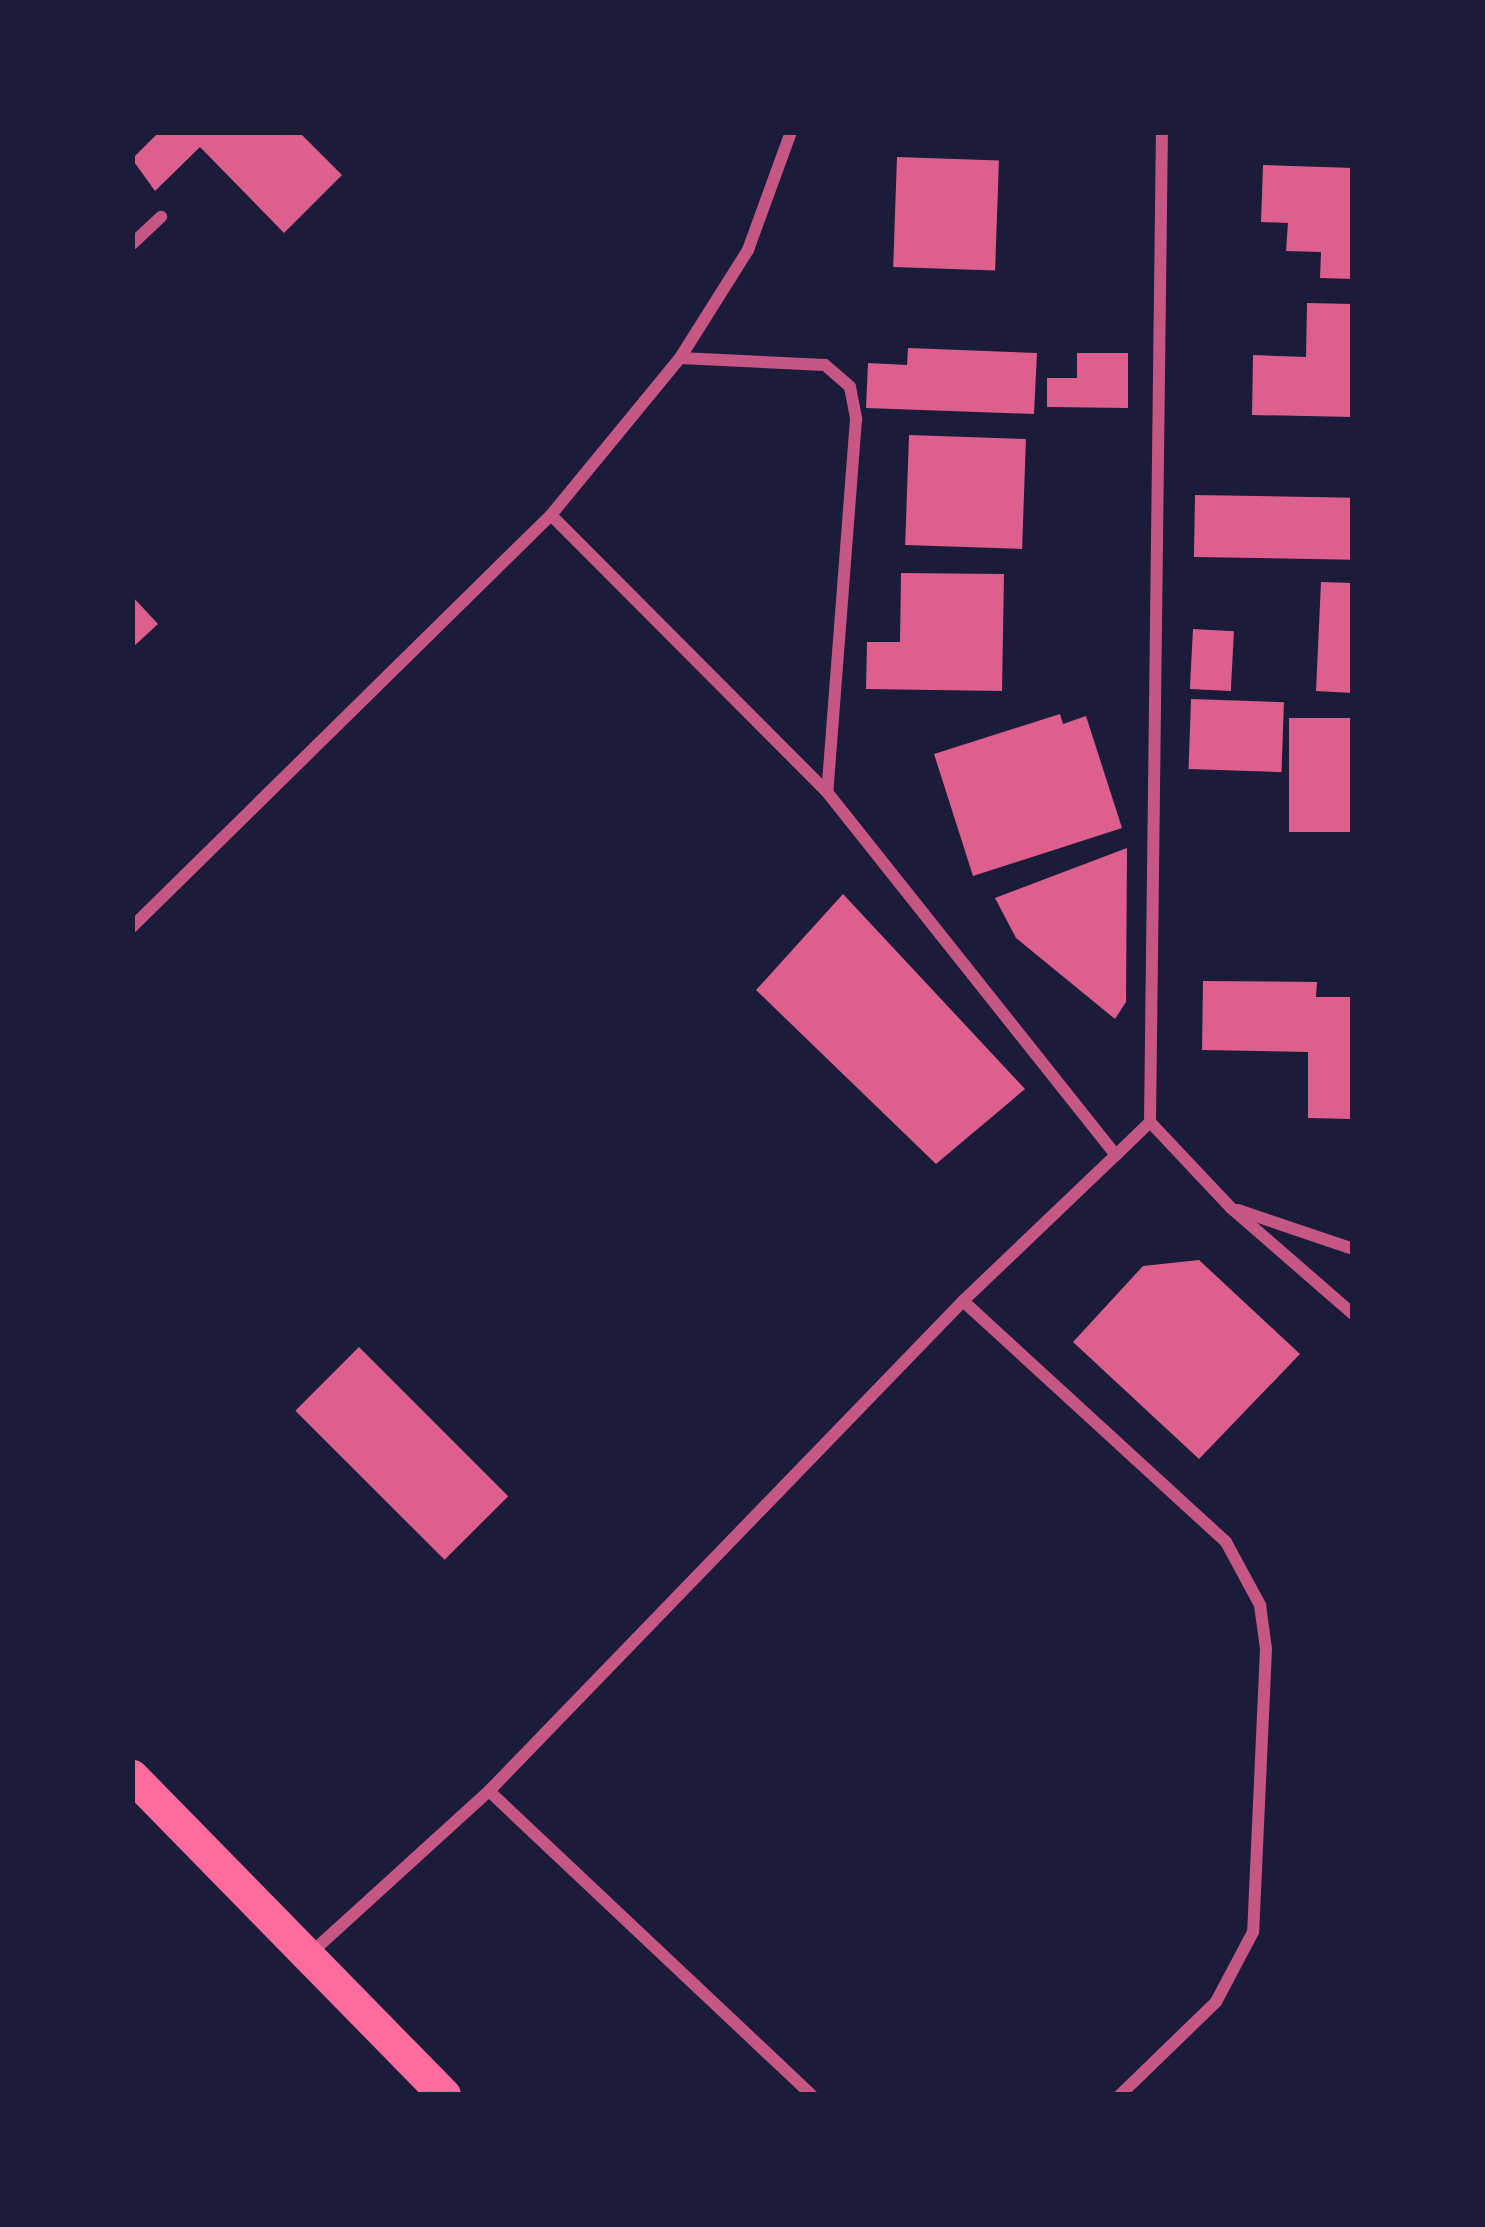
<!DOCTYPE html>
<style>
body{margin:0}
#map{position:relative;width:1485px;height:2227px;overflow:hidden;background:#1b1b3a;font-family:Montserrat,sans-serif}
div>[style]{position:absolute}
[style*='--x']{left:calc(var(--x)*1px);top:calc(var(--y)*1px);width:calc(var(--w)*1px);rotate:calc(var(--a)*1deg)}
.building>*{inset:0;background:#dd5f8e;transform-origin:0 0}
.minor>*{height:12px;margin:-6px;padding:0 6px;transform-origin:6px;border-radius:6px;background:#c65784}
.trunk>*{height:33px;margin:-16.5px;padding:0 16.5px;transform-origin:16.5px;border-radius:16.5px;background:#ff6b9d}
span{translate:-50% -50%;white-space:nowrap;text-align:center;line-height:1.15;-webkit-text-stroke:9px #1b1b3a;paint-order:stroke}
.frame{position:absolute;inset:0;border:135px solid #1b1b3a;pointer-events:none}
</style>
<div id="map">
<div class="building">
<i style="clip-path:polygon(159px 132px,299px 132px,342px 175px,284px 233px,200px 147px,155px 191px,132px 159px)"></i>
<i style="left:897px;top:157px;width:102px;height:110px;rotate:2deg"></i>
<i style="clip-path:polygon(1263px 165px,1353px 168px,1353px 279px,1320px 278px,1321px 252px,1286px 251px,1288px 223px,1261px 222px)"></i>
<i style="clip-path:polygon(1307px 303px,1353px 304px,1353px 417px,1252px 415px,1253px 355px,1306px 357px)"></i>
<i style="clip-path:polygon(908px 348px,1037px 353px,1034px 414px,866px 408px,868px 363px,907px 365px)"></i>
<i style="clip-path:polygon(1077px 353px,1128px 353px,1128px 408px,1047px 407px,1047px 378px,1077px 378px)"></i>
<i style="left:909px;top:435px;width:117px;height:110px;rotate:2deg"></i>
<i style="left:1195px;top:495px;width:158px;height:62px;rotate:1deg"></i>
<i style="clip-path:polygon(901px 573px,1004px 574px,1002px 691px,866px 689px,867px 642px,900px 642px)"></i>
<i style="clip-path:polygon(1321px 582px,1353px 583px,1353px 693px,1316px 691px)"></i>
<i style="clip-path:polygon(132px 596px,158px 624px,132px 648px)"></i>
<i style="left:1193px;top:629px;width:41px;height:60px;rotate:3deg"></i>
<i style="left:1191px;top:699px;width:93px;height:70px;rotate:2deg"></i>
<i style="clip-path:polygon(1060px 714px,1063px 724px,1086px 716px,1122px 828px,973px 876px,934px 754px)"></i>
<i style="left:1289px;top:718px;width:64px;height:114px"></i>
<i style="clip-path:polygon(1127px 848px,1126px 1002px,1115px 1019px,1016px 938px,995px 898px)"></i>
<i style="clip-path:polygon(843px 894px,1025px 1089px,936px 1164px,756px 990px)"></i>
<i style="clip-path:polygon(1203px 981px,1317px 982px,1316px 997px,1353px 997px,1353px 1119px,1308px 1118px,1308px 1052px,1202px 1050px)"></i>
<i style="clip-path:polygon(1199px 1260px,1300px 1354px,1199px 1459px,1073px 1342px,1143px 1266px)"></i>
<i style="left:359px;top:1347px;width:211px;height:90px;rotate:45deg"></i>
</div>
<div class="minor">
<i style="--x:132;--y:244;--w:40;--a:-43"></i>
<i style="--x:680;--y:358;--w:145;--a:2.8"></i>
<i style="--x:825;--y:365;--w:33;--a:41"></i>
<i style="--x:850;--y:387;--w:33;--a:79"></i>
<i style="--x:856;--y:419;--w:374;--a:94.4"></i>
<i style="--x:551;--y:515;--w:391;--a:45.1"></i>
<i style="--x:827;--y:792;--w:464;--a:51.5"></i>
<i style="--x:1116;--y:1155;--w:47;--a:-44.1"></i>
<i style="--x:1150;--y:1122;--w:118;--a:46.7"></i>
<i style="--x:1231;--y:1208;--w:162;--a:41"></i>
<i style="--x:132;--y:927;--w:588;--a:-44.52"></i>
<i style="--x:551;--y:515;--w:203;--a:-50.6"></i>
<i style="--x:680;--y:358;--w:128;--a:-57.8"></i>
<i style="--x:748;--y:250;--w:126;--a:-70"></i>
<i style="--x:1150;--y:1122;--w:990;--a:-89.31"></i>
<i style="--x:1238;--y:1210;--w:121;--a:18.7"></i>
<i style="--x:963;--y:1301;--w:357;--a:42.5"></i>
<i style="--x:1226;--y:1542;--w:72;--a:61.6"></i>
<i style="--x:1260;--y:1605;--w:44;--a:82.2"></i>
<i style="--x:1266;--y:1649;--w:283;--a:92.6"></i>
<i style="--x:1253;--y:1932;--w:79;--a:117.9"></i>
<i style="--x:1216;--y:2002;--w:134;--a:135.9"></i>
<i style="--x:489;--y:1791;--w:444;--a:43.3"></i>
<i style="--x:312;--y:1952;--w:239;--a:-42.3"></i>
<i style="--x:489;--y:1791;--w:682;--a:-45.95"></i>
<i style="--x:963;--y:1301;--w:211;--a:-43.7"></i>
</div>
<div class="trunk">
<i style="--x:132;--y:1776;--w:446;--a:45.6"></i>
</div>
<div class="frame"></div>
</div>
